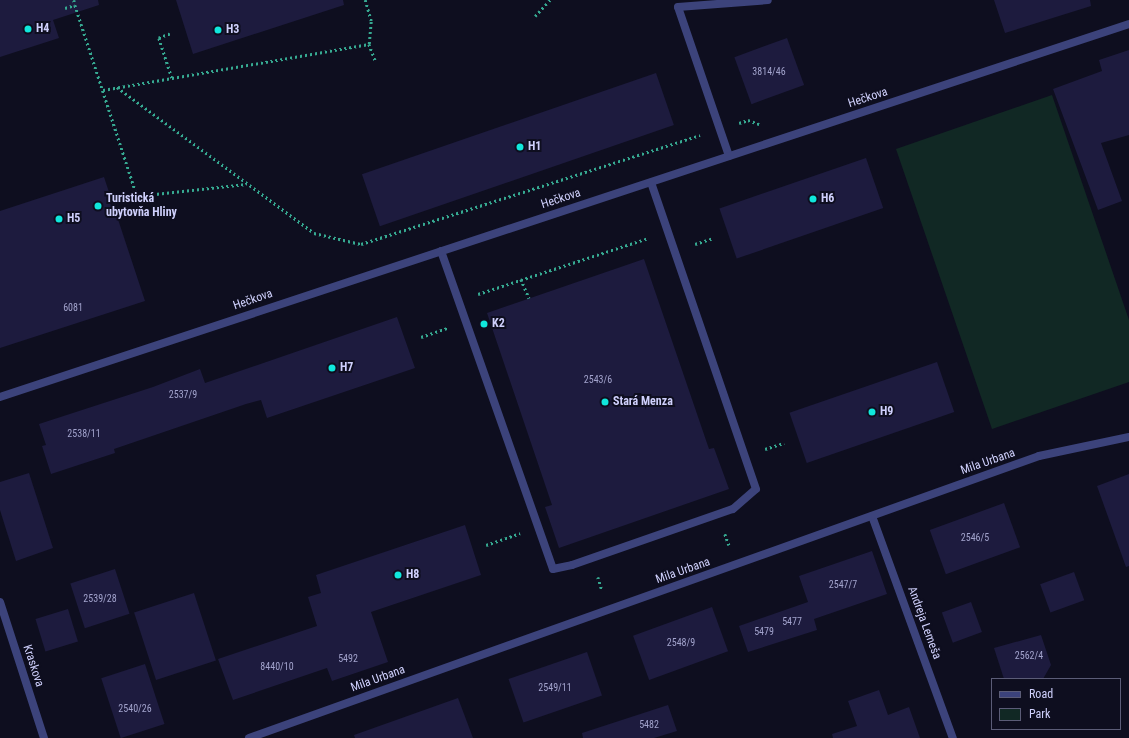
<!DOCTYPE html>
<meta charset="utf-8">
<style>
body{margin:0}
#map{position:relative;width:1129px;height:738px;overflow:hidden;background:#0e0e1f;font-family:"Roboto Condensed",sans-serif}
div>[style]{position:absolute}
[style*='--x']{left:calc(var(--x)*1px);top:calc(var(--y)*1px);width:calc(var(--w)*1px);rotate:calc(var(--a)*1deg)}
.green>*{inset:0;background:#112824}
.building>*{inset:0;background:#1d1b3e;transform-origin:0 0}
.path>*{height:2.5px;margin-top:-1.25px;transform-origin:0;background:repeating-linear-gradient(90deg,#36a991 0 2px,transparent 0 5px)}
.service>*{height:8px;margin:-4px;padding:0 4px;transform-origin:4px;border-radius:4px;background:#3c437b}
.minor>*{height:8px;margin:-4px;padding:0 4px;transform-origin:4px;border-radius:4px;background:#3c437b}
.dots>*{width:11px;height:11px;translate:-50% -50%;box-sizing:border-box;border:2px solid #0e0e1f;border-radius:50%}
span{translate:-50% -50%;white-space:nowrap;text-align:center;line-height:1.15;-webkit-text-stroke:4px #0e0e1f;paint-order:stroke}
.number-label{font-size:10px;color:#a2a3cc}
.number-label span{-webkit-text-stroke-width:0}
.poi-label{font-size:12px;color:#cfd0fc;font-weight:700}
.left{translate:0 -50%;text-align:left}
.street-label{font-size:12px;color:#cfd0fc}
.legend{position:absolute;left:991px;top:678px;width:130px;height:52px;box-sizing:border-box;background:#0e0e1f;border:1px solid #5b5c77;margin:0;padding:5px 7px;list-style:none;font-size:12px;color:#cfd0fc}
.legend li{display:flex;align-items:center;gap:8px;height:20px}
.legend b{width:20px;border:1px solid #5b5c77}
</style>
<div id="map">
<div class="green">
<i style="clip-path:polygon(1052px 95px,1129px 320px,1129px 382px,992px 429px,896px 149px)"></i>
</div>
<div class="building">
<i style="clip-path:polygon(0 0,98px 0,99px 5px,53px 20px,59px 38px,0 57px)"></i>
<i style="clip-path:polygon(176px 0,343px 0,344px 5px,193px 54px)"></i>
<i style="clip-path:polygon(994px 0,1090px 0,1091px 6px,1005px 33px)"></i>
<i style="left:787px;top:38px;width:50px;height:56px;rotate:70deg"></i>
<i style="clip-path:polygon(1129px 50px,1129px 135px,1101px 143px,1122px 201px,1098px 210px,1053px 89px,1102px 71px,1099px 60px)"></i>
<i style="left:656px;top:73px;width:55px;height:311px;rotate:71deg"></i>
<i style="left:866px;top:158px;width:53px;height:155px;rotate:71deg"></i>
<i style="clip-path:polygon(104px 177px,145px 301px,0 348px,0 211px)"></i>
<i style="clip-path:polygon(644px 259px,709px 449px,714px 448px,729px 489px,559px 548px,545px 507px,552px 505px,487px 313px)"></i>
<i style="clip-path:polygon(397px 317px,415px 368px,267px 418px,261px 400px,246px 404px,114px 449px,115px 453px,51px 474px,42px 446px,46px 445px,39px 424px,153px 387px,200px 369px,205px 383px)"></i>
<i style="left:937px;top:362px;width:53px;height:156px;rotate:71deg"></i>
<i style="clip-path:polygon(29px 473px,53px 548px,16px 561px,0 510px,0 482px)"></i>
<i style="clip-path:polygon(1129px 474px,1129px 566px,1126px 567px,1097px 486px)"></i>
<i style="left:1004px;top:503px;width:47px;height:79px;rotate:70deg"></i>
<i style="clip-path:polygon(465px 525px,481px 575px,371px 612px,388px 662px,332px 681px,327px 668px,233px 700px,218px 659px,317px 626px,308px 597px,321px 593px,316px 575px)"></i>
<i style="clip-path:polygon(872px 551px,887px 594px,814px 619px,817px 630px,748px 652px,739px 626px,808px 602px,799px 576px)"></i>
<i style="left:115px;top:569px;width:47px;height:47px;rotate:72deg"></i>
<i style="left:1074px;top:572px;width:30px;height:36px;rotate:70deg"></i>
<i style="left:194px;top:593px;width:71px;height:63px;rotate:72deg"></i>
<i style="left:971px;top:602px;width:32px;height:31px;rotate:70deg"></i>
<i style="left:712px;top:607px;width:47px;height:84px;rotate:70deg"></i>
<i style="left:68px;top:609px;width:34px;height:34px;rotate:73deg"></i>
<i style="clip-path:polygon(1041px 635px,1051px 665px,1043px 679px,1004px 679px,994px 648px)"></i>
<i style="left:587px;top:652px;width:46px;height:83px;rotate:71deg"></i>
<i style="left:145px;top:664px;width:63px;height:46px;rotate:72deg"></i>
<i style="clip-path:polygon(879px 690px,888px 715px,909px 707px,920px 738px,833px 738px,832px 734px,857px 726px,848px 701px)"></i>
<i style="clip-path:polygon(458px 698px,473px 738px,355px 738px,354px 735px)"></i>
<i style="clip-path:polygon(668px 705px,677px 731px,654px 738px,583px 738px,582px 733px)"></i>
</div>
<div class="path">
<i style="--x:74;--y:0;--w:5;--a:79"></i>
<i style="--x:65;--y:8;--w:10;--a:-17"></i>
<i style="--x:75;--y:5;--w:201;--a:72"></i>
<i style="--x:137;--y:196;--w:9;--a:162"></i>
<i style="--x:535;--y:16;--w:22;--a:-47"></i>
<i style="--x:170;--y:34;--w:12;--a:160"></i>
<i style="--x:159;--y:38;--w:42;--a:72"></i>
<i style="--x:369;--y:44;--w:19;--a:69"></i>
<i style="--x:117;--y:87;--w:245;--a:36.5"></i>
<i style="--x:314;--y:233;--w:48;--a:13.2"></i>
<i style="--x:361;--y:244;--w:356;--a:-17.8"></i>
<i style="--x:103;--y:90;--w:270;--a:-9.8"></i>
<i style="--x:369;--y:44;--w:23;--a:-85"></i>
<i style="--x:371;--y:21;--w:22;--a:-106"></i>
<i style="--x:739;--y:123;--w:9;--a:-18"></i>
<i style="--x:748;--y:120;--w:12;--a:20"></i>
<i style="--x:137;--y:196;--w:110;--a:-6.3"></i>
<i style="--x:695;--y:244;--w:19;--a:-18"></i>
<i style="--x:521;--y:279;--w:21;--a:67"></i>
<i style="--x:478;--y:294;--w:179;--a:-18.2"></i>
<i style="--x:421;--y:337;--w:28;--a:-19"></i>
<i style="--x:765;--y:449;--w:20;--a:-18"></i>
<i style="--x:725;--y:534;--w:12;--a:70"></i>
<i style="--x:486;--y:545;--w:36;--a:-19"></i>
<i style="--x:598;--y:577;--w:14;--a:73"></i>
</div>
<div class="service">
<i style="--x:729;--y:156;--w:157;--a:-108.9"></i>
<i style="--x:678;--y:7;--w:90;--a:-4.4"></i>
<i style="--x:441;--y:251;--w:337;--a:70.6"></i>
<i style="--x:553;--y:569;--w:19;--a:-12"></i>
<i style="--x:572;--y:565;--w:170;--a:-19.2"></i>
<i style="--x:733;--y:509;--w:30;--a:-41"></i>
<i style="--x:756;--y:489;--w:324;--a:-108.9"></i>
</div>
<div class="minor">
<i style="--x:0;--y:397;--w:1189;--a:-18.28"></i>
<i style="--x:872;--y:516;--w:236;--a:70"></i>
<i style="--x:0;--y:602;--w:143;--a:72.1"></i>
<i style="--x:249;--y:738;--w:839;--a:-19.64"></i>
<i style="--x:1039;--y:456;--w:92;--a:-11.9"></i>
</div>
<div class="dots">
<i style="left:28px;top:29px;background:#10e7dc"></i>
<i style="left:218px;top:30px;background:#10e7dc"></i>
<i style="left:520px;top:147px;background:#10e7dc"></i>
<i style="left:813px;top:199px;background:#10e7dc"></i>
<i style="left:98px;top:206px;background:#10e7dc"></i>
<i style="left:59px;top:219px;background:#10e7dc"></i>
<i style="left:484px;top:324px;background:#10e7dc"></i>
<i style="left:332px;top:368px;background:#10e7dc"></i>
<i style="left:605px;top:402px;background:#10e7dc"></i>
<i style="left:872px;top:412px;background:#10e7dc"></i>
<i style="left:398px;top:575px;background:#10e7dc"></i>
</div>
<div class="number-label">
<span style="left:769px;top:72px">3814/46</span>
<span style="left:73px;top:308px">6081</span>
<span style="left:598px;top:380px">2543/6</span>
<span style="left:183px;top:395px">2537/9</span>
<span style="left:84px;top:434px">2538/11</span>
<span style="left:975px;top:538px">2546/5</span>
<span style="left:843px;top:585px">2547/7</span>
<span style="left:100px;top:599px">2539/28</span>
<span style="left:792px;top:622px">5477</span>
<span style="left:764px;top:632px">5479</span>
<span style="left:681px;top:643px">2548/9</span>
<span style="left:1029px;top:656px">2562/4</span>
<span style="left:348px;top:659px">5492</span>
<span style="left:277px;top:667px">8440/10</span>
<span style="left:555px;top:688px">2549/11</span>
<span style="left:135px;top:709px">2540/26</span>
<span style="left:649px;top:725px">5482</span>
</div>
<div class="poi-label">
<span class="left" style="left:36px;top:29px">H4</span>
<span class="left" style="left:226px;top:30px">H3</span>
<span class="left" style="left:528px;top:147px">H1</span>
<span class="left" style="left:106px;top:206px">Turistická<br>ubytovňa Hliny</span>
<span class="left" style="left:821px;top:199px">H6</span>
<span class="left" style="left:67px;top:219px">H5</span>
<span class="left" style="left:492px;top:324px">K2</span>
<span class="left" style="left:340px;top:368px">H7</span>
<span class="left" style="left:613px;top:402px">Stará Menza</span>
<span class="left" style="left:880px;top:412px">H9</span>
<span class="left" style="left:406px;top:575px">H8</span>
</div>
<div class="street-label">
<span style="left:868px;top:98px;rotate:-18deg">Hečkova</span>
<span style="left:561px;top:199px;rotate:-18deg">Hečkova</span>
<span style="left:253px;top:300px;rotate:-19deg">Hečkova</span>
<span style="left:988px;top:462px;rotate:-19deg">Mila Urbana</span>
<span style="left:683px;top:571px;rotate:-19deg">Mila Urbana</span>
<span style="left:924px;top:623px;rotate:70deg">Andreja Lemeša</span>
<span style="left:33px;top:666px;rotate:72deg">Kraskova</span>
<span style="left:378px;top:679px;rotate:-20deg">Mila Urbana</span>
</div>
<ul class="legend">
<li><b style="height:5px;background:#3c437b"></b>Road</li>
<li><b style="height:11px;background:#112824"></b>Park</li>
</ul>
</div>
